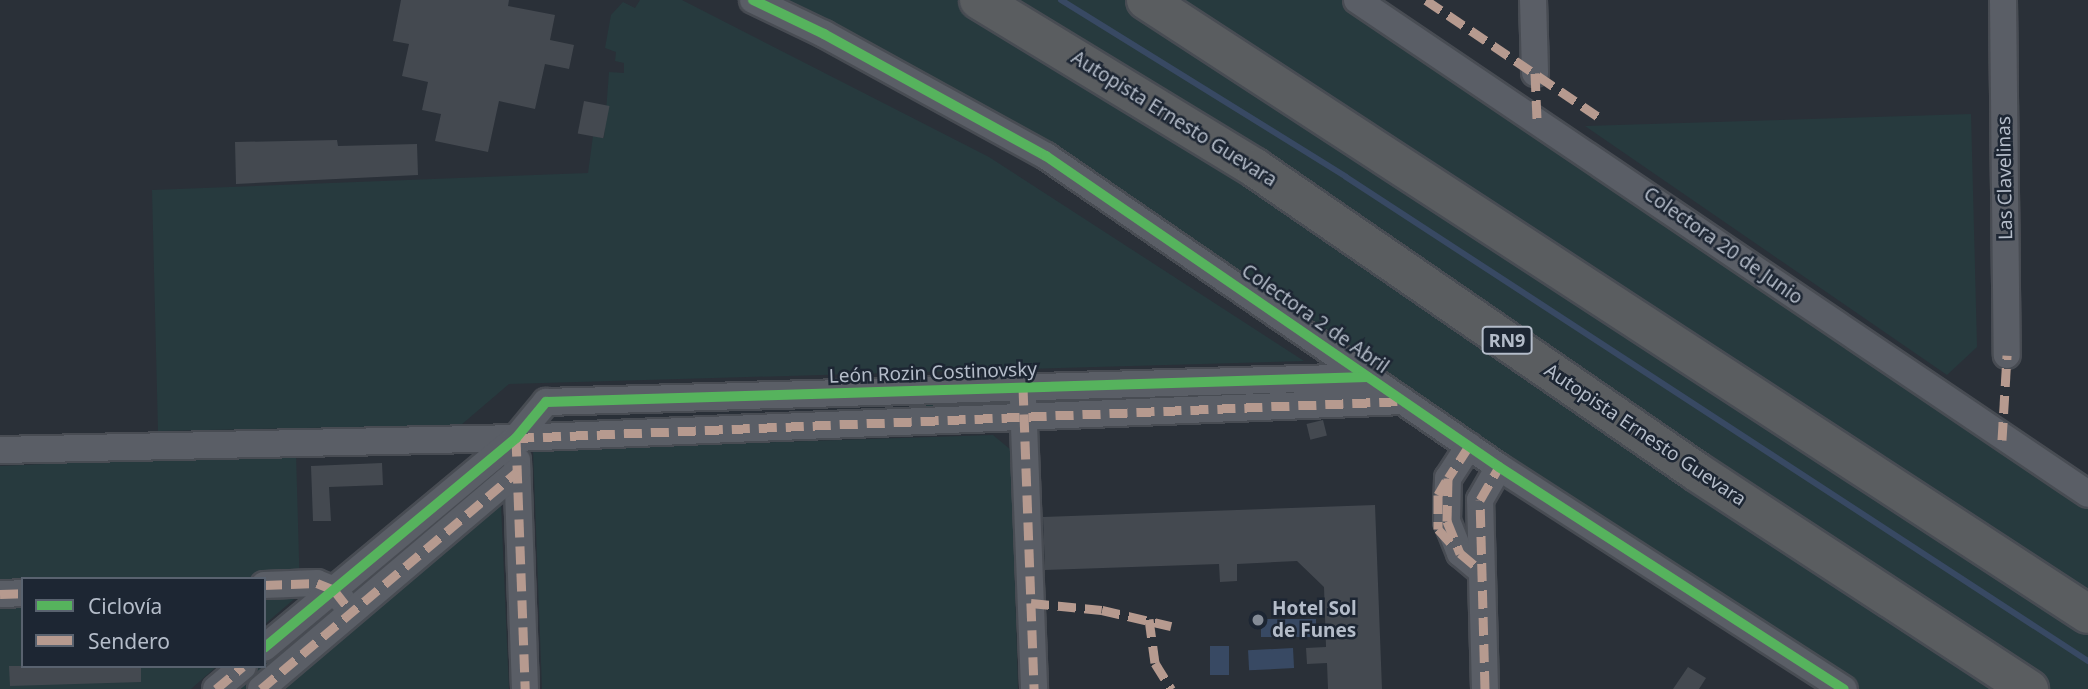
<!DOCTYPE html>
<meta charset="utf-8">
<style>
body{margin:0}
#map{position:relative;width:2088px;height:689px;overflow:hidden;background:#2a3038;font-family:"Noto Sans",sans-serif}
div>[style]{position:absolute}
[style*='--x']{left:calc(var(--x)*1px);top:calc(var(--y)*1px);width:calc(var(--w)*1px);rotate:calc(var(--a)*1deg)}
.green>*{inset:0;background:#273a3e;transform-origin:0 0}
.water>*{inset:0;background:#384963;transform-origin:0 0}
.stream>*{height:6px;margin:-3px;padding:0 3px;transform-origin:3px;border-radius:3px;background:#384963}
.building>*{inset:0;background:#444950;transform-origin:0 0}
.roads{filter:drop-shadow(2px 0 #484c53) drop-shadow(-2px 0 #484c53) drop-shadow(0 2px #484c53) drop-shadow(0 -2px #484c53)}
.minor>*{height:26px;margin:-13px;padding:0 13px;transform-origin:13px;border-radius:13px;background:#5a5e66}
.highway>*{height:38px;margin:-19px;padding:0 19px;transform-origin:19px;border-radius:19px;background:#5a5d60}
.quiet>*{height:9px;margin-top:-4.5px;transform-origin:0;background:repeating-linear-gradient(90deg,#b69a8f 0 18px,transparent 0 27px)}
.cycleway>*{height:10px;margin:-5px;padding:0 5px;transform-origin:5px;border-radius:5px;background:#56b35d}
.dots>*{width:19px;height:19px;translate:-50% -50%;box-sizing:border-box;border:4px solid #1d2633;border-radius:50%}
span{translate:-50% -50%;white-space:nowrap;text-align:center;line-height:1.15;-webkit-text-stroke:5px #1d2633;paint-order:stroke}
.shield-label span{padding:2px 5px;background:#1d2633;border:2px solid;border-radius:5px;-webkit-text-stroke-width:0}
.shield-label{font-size:18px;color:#b4bcc9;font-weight:700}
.street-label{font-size:19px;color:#b4bcc9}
.poi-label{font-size:19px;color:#b4bcc9;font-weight:700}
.left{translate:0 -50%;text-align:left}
.legend{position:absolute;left:21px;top:577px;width:245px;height:91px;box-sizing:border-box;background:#1d2633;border:2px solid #59626f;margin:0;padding:9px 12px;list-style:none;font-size:21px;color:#b4bcc9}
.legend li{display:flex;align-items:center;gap:14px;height:35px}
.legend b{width:35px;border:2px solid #59626f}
</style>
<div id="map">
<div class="green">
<i style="clip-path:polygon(640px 0,682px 0,989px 157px,1304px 361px,509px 384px,461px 425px,158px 431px,152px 190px,588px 173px,593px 136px,604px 138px,609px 72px,624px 73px,624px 63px,615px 61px,616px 52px,605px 48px,611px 15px,623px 2px,635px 8px)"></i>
<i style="clip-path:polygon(753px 0,1357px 0,2088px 494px,2088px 689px,1844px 689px,1046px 156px)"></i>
<i style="clip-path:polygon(1971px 114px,1977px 347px,1947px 375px,1585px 126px)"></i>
<i style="left:981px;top:398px;width:8px;height:426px;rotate:83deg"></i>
<i style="clip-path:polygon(993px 435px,1011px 450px,1018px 689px,542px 689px,533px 450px)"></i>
<i style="clip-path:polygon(296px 453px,300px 594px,264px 625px,264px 579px,23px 579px,23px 666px,217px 666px,191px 689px,0 689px,0 466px)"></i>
<i style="clip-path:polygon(501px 505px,509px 689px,282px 689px)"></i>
<i style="clip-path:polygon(327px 608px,334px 616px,249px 689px,231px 689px,257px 666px,264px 666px,264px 660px)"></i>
</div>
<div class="water">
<i style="left:1316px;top:619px;width:18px;height:55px;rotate:90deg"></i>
<i style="left:1210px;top:646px;width:19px;height:29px"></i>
<i style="left:1293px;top:648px;width:20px;height:45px;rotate:87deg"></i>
</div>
<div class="stream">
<i style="--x:1061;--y:0;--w:335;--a:31.8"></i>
<i style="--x:1346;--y:177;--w:886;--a:33.12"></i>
</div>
<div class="building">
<i style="clip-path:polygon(401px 0,509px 0,508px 6px,555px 15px,550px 40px,574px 45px,569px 69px,545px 64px,535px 109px,499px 101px,488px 152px,435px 141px,441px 114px,422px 110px,428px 82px,402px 76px,409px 44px,393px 41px)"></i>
<i style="left:584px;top:101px;width:26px;height:33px;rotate:11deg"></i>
<i style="clip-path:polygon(337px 140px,338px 146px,417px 144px,418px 175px,236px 184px,235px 142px)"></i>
<i style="left:1323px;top:420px;width:16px;height:17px;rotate:76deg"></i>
<i style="clip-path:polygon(382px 463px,383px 485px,329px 487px,331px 521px,313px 521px,311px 466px)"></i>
<i style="clip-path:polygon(1375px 505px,1382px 689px,1328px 689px,1327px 663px,1307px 664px,1306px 648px,1326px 647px,1324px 587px,1297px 561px,1237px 564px,1237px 581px,1220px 582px,1219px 564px,1045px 570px,1043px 517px)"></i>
<i style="clip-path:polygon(9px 666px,141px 666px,141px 682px,10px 686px)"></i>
<i style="clip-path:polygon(1688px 667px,1706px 678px,1699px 689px,1673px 689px)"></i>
</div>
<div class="roads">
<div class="minor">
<i style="--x:753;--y:0;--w:79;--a:25.6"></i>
<i style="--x:824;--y:34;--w:253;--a:28.8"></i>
<i style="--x:1046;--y:156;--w:549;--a:34.47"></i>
<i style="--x:1499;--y:467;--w:410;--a:32.8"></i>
<i style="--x:1357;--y:0;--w:882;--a:34.05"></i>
<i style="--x:1533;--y:0;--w:73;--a:88.4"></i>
<i style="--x:2003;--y:0;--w:355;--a:89.4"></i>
<i style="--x:1023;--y:400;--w:289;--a:87.8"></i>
<i style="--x:1469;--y:446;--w:38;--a:123"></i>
<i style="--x:1448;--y:478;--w:43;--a:91.3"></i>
<i style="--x:1447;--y:521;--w:35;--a:68"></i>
<i style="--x:1460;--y:553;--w:26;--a:40"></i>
<i style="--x:0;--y:450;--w:516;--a:-1.33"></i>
<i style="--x:516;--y:438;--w:887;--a:-2.39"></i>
<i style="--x:517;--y:460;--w:229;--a:88"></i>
<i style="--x:264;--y:585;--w:53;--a:-2.2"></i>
<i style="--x:317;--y:583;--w:18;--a:22"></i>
<i style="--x:334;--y:590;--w:13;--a:51"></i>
<i style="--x:0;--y:594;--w:23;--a:-2"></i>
<i style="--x:264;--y:648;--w:328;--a:-39.8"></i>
<i style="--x:516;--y:438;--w:47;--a:-50.2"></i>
<i style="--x:546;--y:402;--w:822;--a:-1.74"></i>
<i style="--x:216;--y:689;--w:35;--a:-40"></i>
<i style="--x:261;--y:689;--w:336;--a:-40.3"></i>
<i style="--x:1485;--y:689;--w:189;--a:-91.5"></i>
<i style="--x:1480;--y:500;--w:38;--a:-60"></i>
</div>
<div class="highway">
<i style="--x:979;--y:0;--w:323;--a:31.3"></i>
<i style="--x:1255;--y:168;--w:536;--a:34.52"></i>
<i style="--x:1697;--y:472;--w:397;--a:33.2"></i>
<i style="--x:1146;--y:0;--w:1124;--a:33.1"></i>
</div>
</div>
<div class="quiet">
<i style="--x:1426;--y:0;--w:209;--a:34.1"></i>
<i style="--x:1535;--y:73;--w:46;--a:87.5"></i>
<i style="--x:1023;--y:387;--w:302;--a:87.9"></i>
<i style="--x:516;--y:438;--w:886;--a:-2.39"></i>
<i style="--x:516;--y:438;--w:251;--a:87.9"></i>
<i style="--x:2002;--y:440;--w:85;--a:-86.6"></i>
<i style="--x:1469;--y:446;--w:38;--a:123"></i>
<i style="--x:1448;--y:478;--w:43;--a:91.3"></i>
<i style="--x:1447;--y:521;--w:35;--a:68"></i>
<i style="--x:1460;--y:553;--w:26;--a:40"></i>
<i style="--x:1446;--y:481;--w:16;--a:120"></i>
<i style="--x:1438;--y:495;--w:34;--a:90"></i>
<i style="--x:1438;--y:529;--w:25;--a:48"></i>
<i style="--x:264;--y:585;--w:53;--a:-2.2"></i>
<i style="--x:317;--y:583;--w:18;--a:22"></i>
<i style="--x:334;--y:590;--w:28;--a:52"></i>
<i style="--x:0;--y:594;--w:23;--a:-2"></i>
<i style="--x:1031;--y:603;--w:71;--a:5.6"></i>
<i style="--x:1102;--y:610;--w:71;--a:13.1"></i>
<i style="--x:1149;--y:619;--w:44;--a:82.2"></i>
<i style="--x:1155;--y:663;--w:31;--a:58"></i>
<i style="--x:216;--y:689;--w:35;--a:-40"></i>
<i style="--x:261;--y:689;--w:336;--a:-40.3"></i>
<i style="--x:1485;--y:689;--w:189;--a:-91.5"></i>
<i style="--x:1480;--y:500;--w:38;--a:-60"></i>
</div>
<div class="cycleway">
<i style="--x:753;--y:0;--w:79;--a:25.6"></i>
<i style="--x:824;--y:34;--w:253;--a:28.8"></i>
<i style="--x:1046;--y:156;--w:549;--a:34.47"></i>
<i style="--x:1499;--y:467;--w:410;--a:32.8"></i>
<i style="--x:264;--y:648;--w:328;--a:-39.8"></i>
<i style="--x:516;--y:438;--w:47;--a:-50.2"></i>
<i style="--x:546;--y:402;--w:822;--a:-1.74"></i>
</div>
<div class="dots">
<i style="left:1258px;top:620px;background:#848b96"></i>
</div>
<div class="shield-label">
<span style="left:1507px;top:340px">RN9</span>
</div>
<div class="street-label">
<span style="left:1174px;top:119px;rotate:32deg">Autopista Ernesto Guevara</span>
<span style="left:2005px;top:178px;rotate:-91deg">Las Clavelinas</span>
<span style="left:1723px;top:246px;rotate:35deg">Colectora 20 de Junio</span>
<span style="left:1315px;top:319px;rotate:35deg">Colectora 2 de Abril</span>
<span style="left:933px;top:373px;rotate:-2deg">León Rozin Costinovsky</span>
<span style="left:1645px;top:435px;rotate:34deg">Autopista Ernesto Guevara</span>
</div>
<div class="poi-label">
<span class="left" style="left:1272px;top:620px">Hotel Sol<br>de Funes</span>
</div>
<ul class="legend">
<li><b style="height:9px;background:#56b35d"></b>Ciclovía</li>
<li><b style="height:9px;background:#b69a8f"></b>Sendero</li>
</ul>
</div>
